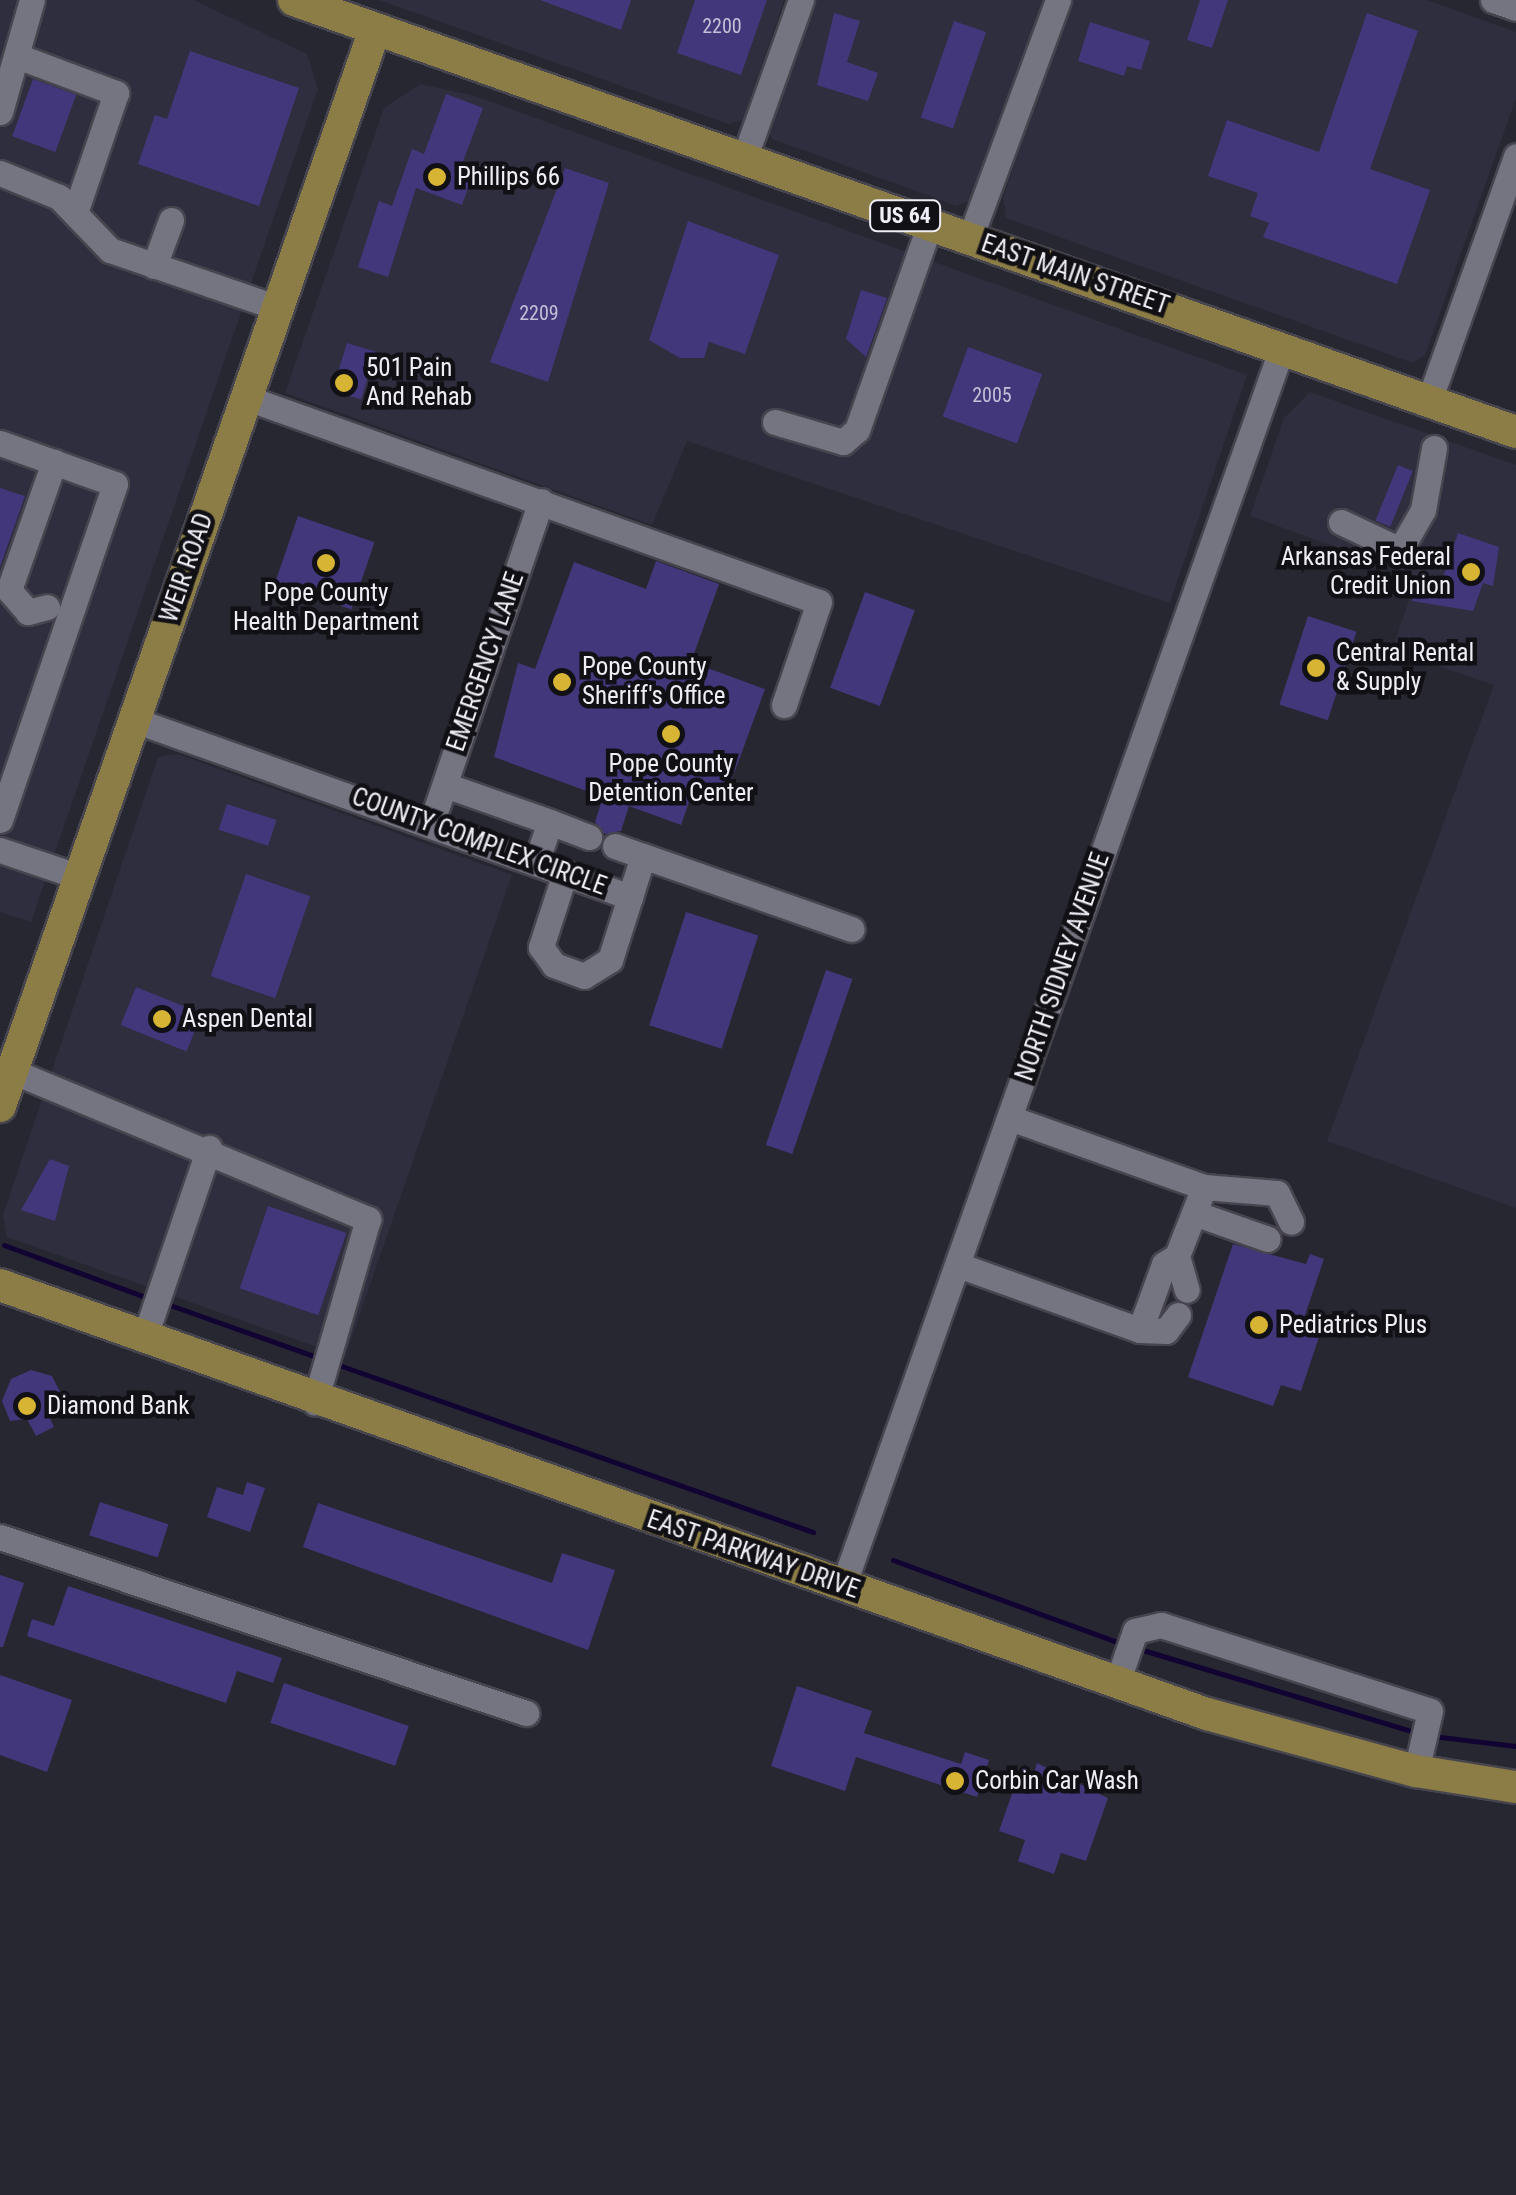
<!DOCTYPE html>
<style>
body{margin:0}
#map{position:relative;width:1516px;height:2195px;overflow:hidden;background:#272731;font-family:"Roboto Condensed",sans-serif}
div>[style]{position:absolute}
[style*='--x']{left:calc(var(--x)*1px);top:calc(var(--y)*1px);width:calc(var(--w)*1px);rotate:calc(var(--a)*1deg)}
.built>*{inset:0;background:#2f2e3f}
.stream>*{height:5px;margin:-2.5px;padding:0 2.5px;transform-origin:2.5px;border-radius:2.5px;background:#110332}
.building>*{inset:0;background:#42377a;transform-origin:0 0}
.roads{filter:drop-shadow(2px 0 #46454e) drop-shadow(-2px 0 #46454e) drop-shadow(0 2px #46454e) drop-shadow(0 -2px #46454e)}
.minor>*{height:25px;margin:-12.5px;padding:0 12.5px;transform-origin:12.5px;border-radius:12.5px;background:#757481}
.major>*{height:32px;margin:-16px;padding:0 16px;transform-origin:16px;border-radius:16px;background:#8c7c45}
.dots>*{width:28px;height:28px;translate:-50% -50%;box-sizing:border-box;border:5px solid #101015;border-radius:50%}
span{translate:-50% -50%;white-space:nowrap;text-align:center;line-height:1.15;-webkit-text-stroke:9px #101015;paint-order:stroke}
.number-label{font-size:20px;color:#c4c0d7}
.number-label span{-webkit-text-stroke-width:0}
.shield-label span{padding:2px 8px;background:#101015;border:2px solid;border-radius:8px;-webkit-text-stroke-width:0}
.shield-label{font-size:22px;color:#efeef6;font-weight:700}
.poi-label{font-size:25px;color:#efeef6}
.left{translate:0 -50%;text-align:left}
.right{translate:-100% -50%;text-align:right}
.street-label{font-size:25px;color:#efeef6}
</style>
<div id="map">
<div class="built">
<i style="clip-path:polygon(0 0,194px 0,307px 54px,318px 89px,31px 922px,0 912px)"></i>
<i style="clip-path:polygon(379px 0,784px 0,743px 120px,728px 124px)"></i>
<i style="clip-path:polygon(811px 0,1043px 0,969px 201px,957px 206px,772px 139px,766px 126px)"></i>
<i style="clip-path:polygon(1072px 0,1427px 0,1516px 32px,1516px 98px,1425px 355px,1413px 363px,1006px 218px,1003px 197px)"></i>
<i style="clip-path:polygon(420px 84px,475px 96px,1247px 375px,1170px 603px,687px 441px,652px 525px,285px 393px,384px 108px)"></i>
<i style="clip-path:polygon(1310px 392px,1516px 465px,1516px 1208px,1327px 1141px,1494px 685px,1392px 650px,1417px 576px,1250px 516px,1284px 418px)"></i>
<i style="clip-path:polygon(178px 754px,512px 875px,345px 1357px,7px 1237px,3px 1215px,158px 757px)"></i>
</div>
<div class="stream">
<i style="--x:4;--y:1245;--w:153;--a:20.2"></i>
<i style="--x:167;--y:1304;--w:159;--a:19.5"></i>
<i style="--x:336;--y:1364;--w:506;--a:19.4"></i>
<i style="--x:893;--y:1560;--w:242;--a:20.1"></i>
<i style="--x:1136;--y:1648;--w:294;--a:16.8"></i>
<i style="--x:1432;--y:1736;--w:85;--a:6.8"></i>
</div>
<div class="building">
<i style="clip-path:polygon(540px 0,631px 0,621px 30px)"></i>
<i style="clip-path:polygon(695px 0,767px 0,741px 75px,677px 53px)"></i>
<i style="clip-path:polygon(1200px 0,1228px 0,1212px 48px,1187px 40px)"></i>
<i style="clip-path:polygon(834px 13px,860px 21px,847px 62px,878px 73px,868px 101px,817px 85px)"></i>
<i style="clip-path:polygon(1367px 13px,1418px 31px,1370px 169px,1430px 190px,1397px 284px,1263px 237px,1269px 223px,1250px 216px,1258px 193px,1208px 176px,1227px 120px,1319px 152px)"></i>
<i style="left:954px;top:21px;width:34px;height:102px;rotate:19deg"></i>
<i style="clip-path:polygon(1090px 22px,1150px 41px,1141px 70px,1127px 66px,1124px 76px,1078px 61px)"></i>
<i style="clip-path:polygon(190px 51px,299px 88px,259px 206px,138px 164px,155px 115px,167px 119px)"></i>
<i style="left:33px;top:79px;width:46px;height:61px;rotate:20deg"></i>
<i style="clip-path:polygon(446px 94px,483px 108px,461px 167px,474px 172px,462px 205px,416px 188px,388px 277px,358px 267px,379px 201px,392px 206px,412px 149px,424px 154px)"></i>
<i style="clip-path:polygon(565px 168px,609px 183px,548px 382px,490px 362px)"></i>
<i style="clip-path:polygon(688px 221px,779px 255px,745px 354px,709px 342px,704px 358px,680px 358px,649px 340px)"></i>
<i style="clip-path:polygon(861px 290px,887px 298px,866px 357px,846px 339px)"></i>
<i style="left:347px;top:343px;width:30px;height:50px;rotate:17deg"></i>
<i style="left:968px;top:347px;width:79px;height:74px;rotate:20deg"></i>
<i style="left:1398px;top:465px;width:16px;height:60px;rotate:22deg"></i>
<i style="clip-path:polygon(0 488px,25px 496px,0 567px)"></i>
<i style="left:298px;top:516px;width:81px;height:71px;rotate:19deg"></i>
<i style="clip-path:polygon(1458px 533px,1499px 547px,1493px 586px,1483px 583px,1473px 611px,1412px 601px,1417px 585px,1441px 583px)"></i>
<i style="clip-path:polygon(656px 561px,719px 584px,691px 662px,765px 689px,728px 790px,697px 779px,681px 825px,629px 806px,621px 831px,605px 834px,595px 822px,603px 797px,494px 757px,518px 663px,535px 669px,574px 562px,646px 589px)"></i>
<i style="left:865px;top:592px;width:53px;height:102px;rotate:20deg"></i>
<i style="left:1308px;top:616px;width:51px;height:93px;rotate:18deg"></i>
<i style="left:227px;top:804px;width:52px;height:27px;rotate:18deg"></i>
<i style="left:246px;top:874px;width:68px;height:108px;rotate:19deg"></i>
<i style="left:686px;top:912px;width:76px;height:119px;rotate:18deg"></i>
<i style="left:826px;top:970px;width:28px;height:185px;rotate:19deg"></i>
<i style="left:136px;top:987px;width:71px;height:41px;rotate:22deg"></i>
<i style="clip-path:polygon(50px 1159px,69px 1166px,55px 1221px,21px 1210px)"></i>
<i style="left:268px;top:1206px;width:83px;height:87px;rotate:19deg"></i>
<i style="clip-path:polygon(1233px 1244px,1306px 1264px,1310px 1254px,1324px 1259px,1303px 1321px,1322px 1328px,1301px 1391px,1281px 1385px,1273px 1406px,1188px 1377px)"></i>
<i style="clip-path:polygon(31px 1370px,52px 1376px,62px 1396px,45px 1408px,54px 1427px,36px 1436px,27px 1419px,10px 1421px,2px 1401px,11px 1379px)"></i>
<i style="clip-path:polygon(247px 1482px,265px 1488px,250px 1532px,207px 1517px,217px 1487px,243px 1495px)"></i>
<i style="left:100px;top:1502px;width:72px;height:35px;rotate:18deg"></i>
<i style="clip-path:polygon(318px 1503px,552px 1583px,562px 1553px,615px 1570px,588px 1650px,303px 1547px)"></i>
<i style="clip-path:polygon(0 1575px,24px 1583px,3px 1647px,0 1647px)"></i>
<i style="clip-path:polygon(68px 1586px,282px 1658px,273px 1683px,237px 1671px,226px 1703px,27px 1636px,32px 1619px,54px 1626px)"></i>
<i style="clip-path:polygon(0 1675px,72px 1700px,47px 1772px,0 1755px)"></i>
<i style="left:284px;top:1683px;width:132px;height:42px;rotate:19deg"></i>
<i style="clip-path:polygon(797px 1686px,872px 1711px,864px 1733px,961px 1764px,965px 1752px,989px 1760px,977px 1797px,856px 1757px,845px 1791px,771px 1766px)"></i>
<i style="clip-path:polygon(1037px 1763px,1108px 1798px,1086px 1861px,1061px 1853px,1054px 1874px,1018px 1861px,1025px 1840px,999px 1831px,1021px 1768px,1034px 1773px)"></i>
</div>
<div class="roads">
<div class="minor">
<i style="--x:1493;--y:0;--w:24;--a:19"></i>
<i style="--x:17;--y:56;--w:106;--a:20.5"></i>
<i style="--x:116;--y:93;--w:127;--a:108.9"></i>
<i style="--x:0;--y:112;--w:116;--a:-74.1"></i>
<i style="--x:744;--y:159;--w:169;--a:-70.3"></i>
<i style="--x:0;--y:173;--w:64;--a:22.1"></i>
<i style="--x:59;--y:197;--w:74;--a:46.1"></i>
<i style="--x:110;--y:250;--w:178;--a:19"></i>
<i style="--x:970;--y:238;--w:254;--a:-69.7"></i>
<i style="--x:154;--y:266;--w:49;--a:-69.7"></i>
<i style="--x:247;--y:398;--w:607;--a:19.63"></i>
<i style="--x:819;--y:602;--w:109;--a:108.8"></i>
<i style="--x:1429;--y:401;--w:260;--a:-70.4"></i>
<i style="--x:775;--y:422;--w:71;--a:16.4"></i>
<i style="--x:843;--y:442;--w:18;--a:-41"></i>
<i style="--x:857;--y:430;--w:219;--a:-70.5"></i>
<i style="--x:0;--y:443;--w:122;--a:19.6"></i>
<i style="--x:115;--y:484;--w:355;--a:108.9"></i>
<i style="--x:1341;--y:522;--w:65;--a:25.4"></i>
<i style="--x:1400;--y:550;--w:46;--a:-60.1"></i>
<i style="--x:1423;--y:510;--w:63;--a:-79.9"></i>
<i style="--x:47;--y:607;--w:20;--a:165"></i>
<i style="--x:28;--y:612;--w:29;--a:-131"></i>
<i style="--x:9;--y:590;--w:136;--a:-70.6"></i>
<i style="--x:134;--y:720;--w:527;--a:19.64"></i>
<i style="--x:445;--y:785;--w:111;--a:19.4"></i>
<i style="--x:431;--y:824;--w:341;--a:-71.2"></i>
<i style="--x:615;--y:846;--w:30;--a:20"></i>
<i style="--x:0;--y:850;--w:84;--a:18.6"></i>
<i style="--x:536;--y:862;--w:42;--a:-70.7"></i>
<i style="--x:550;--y:822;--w:42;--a:21"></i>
<i style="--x:565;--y:873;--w:78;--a:108"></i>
<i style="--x:541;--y:947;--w:22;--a:54"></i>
<i style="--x:554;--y:965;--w:32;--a:20"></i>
<i style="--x:584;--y:976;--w:31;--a:-32"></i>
<i style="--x:610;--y:960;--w:109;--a:-72.4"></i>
<i style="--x:643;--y:856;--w:221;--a:19.3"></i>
<i style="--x:12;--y:1071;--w:386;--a:22.6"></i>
<i style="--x:368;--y:1219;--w:191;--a:106.2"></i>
<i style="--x:1010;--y:1118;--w:206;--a:19.6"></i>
<i style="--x:1204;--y:1187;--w:74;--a:111.4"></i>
<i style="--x:1177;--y:1256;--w:35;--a:74"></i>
<i style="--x:1204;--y:1187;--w:73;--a:4.7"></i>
<i style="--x:1277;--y:1193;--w:32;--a:64"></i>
<i style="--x:1194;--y:1213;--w:78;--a:19.4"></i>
<i style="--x:958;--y:1265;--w:193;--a:19.7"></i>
<i style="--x:1140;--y:1330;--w:26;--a:2"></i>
<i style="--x:1166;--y:1331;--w:20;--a:-53"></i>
<i style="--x:1140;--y:1330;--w:70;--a:-70"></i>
<i style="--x:1164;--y:1264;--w:15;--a:-32"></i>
<i style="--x:144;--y:1339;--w:202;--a:-71.2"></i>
<i style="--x:0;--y:1537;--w:555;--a:18.5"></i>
<i style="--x:843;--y:1586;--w:1314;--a:-70.48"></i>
<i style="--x:1117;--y:1683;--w:55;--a:-70.9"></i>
<i style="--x:1135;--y:1631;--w:27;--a:-13"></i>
<i style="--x:1161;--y:1625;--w:282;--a:17.7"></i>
<i style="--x:1430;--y:1711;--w:62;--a:103.1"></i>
</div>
<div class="major">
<i style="--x:294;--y:0;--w:1296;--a:19.47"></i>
<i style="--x:0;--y:1106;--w:1140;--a:-70.8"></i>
<i style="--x:0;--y:1285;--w:1281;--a:19.57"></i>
<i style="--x:1207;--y:1714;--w:217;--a:15.3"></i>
<i style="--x:1416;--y:1771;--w:101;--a:9.1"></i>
</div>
</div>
<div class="dots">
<i style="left:437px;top:177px;background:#d7b434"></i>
<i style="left:344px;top:383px;background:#d7b434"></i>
<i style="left:326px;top:563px;background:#d7b434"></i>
<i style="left:1471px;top:572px;background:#d7b434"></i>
<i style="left:1316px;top:668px;background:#d7b434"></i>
<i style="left:562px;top:682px;background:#d7b434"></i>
<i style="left:671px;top:734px;background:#d7b434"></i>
<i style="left:162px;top:1019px;background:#d7b434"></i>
<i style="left:1259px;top:1325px;background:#d7b434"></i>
<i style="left:27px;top:1406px;background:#d7b434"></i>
<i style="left:955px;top:1781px;background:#d7b434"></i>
</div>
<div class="number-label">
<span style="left:722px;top:26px">2200</span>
<span style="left:539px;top:313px">2209</span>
<span style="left:992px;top:395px">2005</span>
</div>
<div class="shield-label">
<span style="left:905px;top:216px">US 64</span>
</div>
<div class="poi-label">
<span class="left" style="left:457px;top:177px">Phillips 66</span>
<span class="left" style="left:366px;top:383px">501 Pain<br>And Rehab</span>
<span class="right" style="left:1451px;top:572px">Arkansas Federal<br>Credit Union</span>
<span style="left:326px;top:608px">Pope County<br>Health Department</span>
<span class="left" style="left:1336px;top:668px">Central Rental<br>&amp; Supply</span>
<span class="left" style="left:582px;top:682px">Pope County<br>Sheriff's Office</span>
<span style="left:671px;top:779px">Pope County<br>Detention Center</span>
<span class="left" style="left:182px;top:1019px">Aspen Dental</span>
<span class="left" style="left:1279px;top:1325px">Pediatrics Plus</span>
<span class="left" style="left:47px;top:1406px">Diamond Bank</span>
<span class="left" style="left:975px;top:1781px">Corbin Car Wash</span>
</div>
<div class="street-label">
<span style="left:1075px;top:275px;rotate:19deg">EAST MAIN STREET</span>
<span style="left:187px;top:568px;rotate:-71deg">WEIR ROAD</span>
<span style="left:486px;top:662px;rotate:-71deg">EMERGENCY LANE</span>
<span style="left:479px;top:842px;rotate:20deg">COUNTY COMPLEX CIRCLE</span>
<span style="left:1063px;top:967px;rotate:-71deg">NORTH SIDNEY AVENUE</span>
<span style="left:753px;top:1555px;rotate:19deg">EAST PARKWAY DRIVE</span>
</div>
</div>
